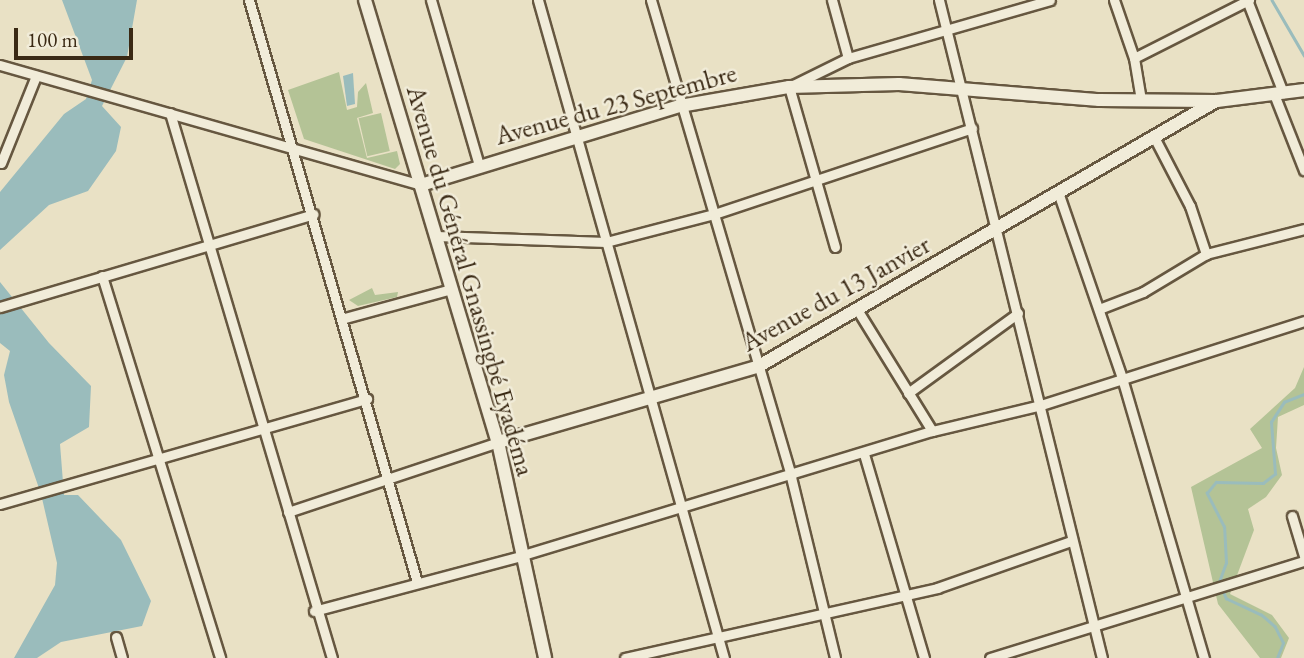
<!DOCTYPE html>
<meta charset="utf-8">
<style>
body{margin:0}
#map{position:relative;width:1304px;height:658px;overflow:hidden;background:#e9e1c5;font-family:"EB Garamond",serif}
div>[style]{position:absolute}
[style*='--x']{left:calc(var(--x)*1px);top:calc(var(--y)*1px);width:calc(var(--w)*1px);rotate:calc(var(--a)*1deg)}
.green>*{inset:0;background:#b4c396;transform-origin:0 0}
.water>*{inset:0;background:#9abcbc}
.stream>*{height:2.5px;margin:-1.25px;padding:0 1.25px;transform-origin:1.25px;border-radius:1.25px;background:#9abcbc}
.roads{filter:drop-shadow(2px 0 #665740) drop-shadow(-2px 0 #665740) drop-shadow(0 2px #665740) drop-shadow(0 -2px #665740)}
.street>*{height:9px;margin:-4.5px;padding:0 4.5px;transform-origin:4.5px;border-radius:4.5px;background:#f1ecd9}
.secondary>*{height:12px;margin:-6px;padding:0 6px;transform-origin:6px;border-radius:6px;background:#f1ecd9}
span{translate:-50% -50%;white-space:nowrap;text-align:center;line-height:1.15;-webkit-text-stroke:5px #f1ecd9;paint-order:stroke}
.street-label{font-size:26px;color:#3a2914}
.scale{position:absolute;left:14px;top:28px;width:119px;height:32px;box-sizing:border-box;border:4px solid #3a2914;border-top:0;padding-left:9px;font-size:21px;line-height:24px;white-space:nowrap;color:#3a2914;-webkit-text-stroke:5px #f1ecd9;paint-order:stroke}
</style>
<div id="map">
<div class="green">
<i style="clip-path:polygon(339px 72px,347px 110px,357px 107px,358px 92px,366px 83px,373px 113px,357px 118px,367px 158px,397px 151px,400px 164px,395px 169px,304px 139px,288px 90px)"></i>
<i style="left:381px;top:113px;width:39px;height:23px;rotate:77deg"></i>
<i style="clip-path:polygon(372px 288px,375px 295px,398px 292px,397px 297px,358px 306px,349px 300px)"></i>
<i style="clip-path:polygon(1304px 367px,1304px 405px,1278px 417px,1276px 448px,1282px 475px,1266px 497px,1248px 509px,1254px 530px,1230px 594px,1272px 615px,1289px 638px,1281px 658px,1260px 658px,1218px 604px,1191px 487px,1262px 448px,1250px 429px,1295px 388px)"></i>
</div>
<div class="water">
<i style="clip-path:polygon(62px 0,137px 0,127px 57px,102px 106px,121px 127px,116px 151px,88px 191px,49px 205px,0 250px,0 192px,64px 114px,86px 99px,92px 80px)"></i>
<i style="clip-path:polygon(353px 73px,355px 104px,347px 106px,343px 76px)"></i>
<i style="clip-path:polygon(0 282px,49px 343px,91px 386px,89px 427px,60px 444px,64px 495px,78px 495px,121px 540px,151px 601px,142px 626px,61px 642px,37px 658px,14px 658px,55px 585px,57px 563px,41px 494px,9px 402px,4px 375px,10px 351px,0 343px)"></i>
</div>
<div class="stream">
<i style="--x:1272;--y:0;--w:64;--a:59.8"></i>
<i style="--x:1277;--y:658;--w:16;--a:-68"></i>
<i style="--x:1283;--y:643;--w:18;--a:-117"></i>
<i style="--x:1275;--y:627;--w:18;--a:-139"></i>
<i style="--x:1261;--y:615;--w:38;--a:-155"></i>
<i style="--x:1226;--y:599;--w:18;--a:-112"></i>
<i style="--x:1219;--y:582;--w:20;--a:-70"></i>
<i style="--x:1226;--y:563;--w:36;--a:-93"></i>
<i style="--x:1224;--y:527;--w:38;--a:-117"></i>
<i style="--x:1207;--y:493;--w:14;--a:-51"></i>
<i style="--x:1216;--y:482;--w:47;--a:1.2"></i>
<i style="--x:1263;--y:483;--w:15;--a:-37"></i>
<i style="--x:1275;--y:474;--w:52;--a:-94.4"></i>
<i style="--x:1271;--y:422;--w:24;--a:-57"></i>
<i style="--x:1284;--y:402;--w:22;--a:-22"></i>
</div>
<div class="roads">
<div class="street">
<i style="--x:249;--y:0;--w:606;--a:73.9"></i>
<i style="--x:431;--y:0;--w:172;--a:73.8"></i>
<i style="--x:538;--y:0;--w:684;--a:74.22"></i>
<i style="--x:651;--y:0;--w:497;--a:73.6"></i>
<i style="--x:791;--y:477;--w:186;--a:76.3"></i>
<i style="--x:832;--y:0;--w:60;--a:74.6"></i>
<i style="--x:939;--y:0;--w:678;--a:76.09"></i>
<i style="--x:1114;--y:0;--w:61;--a:71"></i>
<i style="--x:1134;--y:58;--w:43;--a:80.5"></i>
<i style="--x:1247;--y:0;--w:100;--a:68.8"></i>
<i style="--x:1134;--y:58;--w:129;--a:-26.8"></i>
<i style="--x:0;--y:65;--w:438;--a:15.9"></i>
<i style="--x:1274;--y:94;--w:82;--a:68.5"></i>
<i style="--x:170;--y:113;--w:569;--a:73.45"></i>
<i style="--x:1153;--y:135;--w:80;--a:62.5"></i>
<i style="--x:1190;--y:206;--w:51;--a:71.6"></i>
<i style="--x:1;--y:163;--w:94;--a:-68.1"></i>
<i style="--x:1058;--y:192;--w:197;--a:71"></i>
<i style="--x:1122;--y:378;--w:292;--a:73.7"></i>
<i style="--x:436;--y:236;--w:170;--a:2"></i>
<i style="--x:606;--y:242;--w:112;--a:-14.5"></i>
<i style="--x:714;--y:214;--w:272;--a:-18.4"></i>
<i style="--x:835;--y:247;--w:166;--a:-106"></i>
<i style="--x:789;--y:87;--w:66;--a:-26.2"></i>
<i style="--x:848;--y:58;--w:210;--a:-16"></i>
<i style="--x:102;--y:276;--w:400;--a:72.8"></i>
<i style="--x:0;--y:307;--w:327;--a:-16.5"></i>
<i style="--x:1099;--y:309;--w:47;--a:-21.1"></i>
<i style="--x:1143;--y:292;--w:74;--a:-31.1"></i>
<i style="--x:1206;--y:254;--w:101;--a:-14.3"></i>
<i style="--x:858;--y:311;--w:141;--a:58.3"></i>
<i style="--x:345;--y:318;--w:111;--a:-15.2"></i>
<i style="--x:908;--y:393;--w:136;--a:-36"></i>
<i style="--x:864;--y:454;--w:213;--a:73.6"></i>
<i style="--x:0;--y:504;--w:382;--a:-16"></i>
<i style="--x:288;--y:512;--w:221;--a:-18.4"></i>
<i style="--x:1292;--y:516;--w:42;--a:73.3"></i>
<i style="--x:314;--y:611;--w:213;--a:-14.9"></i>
<i style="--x:520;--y:556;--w:431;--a:-16.9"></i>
<i style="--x:932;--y:431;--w:112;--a:-13.4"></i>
<i style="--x:1041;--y:405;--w:276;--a:-17.7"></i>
<i style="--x:116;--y:637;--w:22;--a:74"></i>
<i style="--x:625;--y:658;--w:320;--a:-12.6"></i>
<i style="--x:937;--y:588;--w:142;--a:-19.3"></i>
<i style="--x:990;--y:658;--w:329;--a:-17.2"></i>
</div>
<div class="secondary">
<i style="--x:365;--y:0;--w:462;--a:73.3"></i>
<i style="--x:498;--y:442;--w:221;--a:77.7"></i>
<i style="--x:421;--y:185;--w:271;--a:-17"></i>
<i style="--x:680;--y:106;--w:111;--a:-9.9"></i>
<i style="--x:789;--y:87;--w:110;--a:-1.6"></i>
<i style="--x:899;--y:84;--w:201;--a:4.6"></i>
<i style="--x:1099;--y:100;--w:118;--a:0.5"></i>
<i style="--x:1217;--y:101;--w:88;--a:-7.2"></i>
<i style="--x:498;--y:442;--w:272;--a:-16.2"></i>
<i style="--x:759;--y:366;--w:528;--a:-30.11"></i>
</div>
</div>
<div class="street-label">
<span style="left:616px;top:105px;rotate:-15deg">Avenue du 23 Septembre</span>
<span style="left:470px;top:281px;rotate:74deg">Avenue du Général Gnassingbé Eyadéma</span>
<span style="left:836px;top:294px;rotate:-29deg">Avenue du 13 Janvier</span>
</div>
<div class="scale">100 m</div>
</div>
